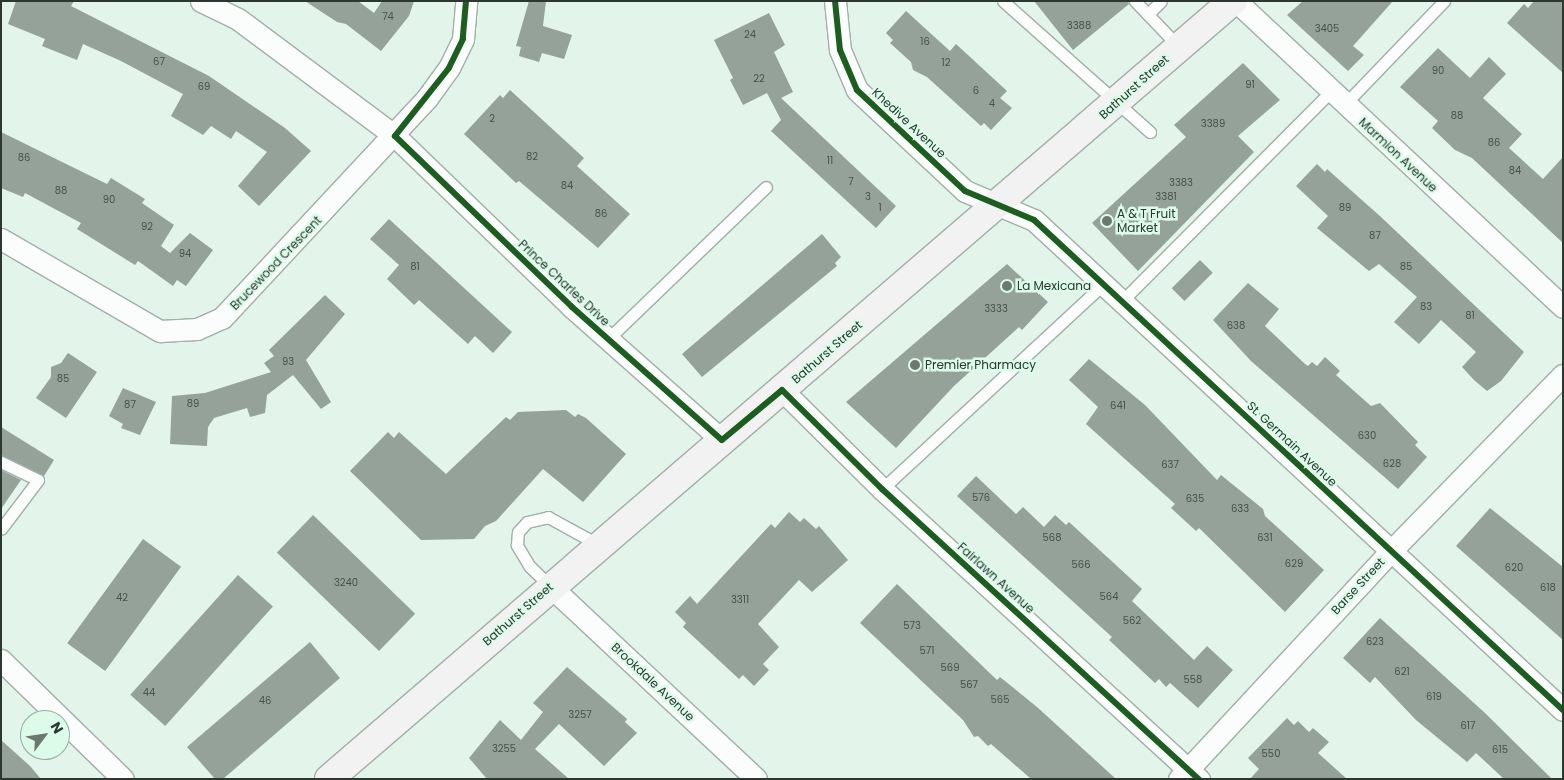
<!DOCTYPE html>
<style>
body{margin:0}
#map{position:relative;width:1564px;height:780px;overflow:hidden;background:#e3f4ea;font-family:Poppins,sans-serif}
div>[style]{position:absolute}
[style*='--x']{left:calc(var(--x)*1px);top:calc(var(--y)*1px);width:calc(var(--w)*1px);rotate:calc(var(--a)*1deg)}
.building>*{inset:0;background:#94a29a;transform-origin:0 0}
.roads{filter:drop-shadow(1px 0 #a1afa7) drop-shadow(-1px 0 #a1afa7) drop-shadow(0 1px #a1afa7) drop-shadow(0 -1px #a1afa7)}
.lane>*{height:11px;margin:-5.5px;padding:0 5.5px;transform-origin:5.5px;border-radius:5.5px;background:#fbfdfc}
.street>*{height:21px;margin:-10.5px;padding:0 10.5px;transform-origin:10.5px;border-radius:10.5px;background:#fbfdfc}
.secondary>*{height:28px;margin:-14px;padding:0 14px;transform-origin:14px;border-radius:14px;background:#f2f2f2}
.cycleway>*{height:6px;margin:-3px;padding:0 3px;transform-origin:3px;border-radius:3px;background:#1b5e20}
.dots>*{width:14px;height:14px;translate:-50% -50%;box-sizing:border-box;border:2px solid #dcfbe9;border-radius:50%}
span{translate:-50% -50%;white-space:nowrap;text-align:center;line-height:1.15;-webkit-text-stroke:5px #dcfbe9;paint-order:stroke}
.number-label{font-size:10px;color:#45524a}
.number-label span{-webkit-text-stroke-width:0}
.street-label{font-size:12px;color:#2b3730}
.poi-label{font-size:12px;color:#2b3730}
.left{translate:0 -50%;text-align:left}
.frame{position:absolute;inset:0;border:2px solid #2b3730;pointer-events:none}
.north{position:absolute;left:20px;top:710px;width:50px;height:50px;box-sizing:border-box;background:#dcfbe9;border:1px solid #95ad9f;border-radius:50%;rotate:59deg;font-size:14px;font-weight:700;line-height:20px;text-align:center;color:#2b3730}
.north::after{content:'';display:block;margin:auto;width:18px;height:22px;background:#6b7971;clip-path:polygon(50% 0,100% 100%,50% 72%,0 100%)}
</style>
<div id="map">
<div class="building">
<i style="clip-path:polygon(16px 1px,74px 1px,71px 6px,209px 76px,285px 128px,311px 151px,259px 206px,238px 186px,267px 152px,236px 131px,231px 139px,211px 126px,203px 135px,171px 116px,183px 94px,121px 61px,83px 44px,77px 60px,42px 46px,45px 39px,8px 24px)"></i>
<i style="clip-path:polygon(305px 1px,358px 1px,374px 13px,382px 1px,414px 1px,409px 16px,381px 51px,346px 24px,337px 22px)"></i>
<i style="clip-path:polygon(529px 1px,546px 1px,543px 26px,572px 35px,564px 59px,542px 53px,539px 62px,519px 56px,521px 47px,516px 46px)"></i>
<i style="clip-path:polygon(1034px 1px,1128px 1px,1129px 4px,1073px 50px)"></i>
<i style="clip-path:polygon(1303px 1px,1393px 1px,1353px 46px,1364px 55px,1348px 71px,1287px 15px)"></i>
<i style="clip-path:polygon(1534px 1px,1563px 1px,1563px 73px,1507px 23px,1524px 4px,1528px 8px)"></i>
<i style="clip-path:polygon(906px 11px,950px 51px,956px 44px,1007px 91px,1000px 98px,1012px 108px,991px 130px,984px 123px,981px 126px,927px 77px,913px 70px,911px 62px,890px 43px,893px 40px,886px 33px)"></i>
<i style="clip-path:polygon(769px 13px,785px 45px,774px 52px,793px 92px,781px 98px,896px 206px,876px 228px,771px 131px,781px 120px,767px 93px,743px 105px,730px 80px,733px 78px,714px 40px)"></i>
<i style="clip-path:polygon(1438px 48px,1470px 78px,1489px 57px,1506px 74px,1483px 98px,1522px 134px,1509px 148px,1543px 179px,1563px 157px,1563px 243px,1472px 158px,1455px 150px,1432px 128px,1438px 121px,1400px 87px)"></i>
<i style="clip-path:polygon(1243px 63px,1280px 100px,1238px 136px,1254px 152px,1138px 271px,1092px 223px,1186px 137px,1174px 125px)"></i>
<i style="clip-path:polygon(510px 90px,584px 158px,577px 166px,630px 214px,598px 248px,519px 181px,516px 183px,464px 134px,500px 95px,503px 98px)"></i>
<i style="clip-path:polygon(1px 132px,107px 184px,111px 178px,145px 199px,142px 203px,174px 225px,161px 246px,170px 253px,190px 233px,213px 250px,186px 286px,177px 280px,173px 286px,138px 261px,135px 265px,77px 229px,81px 223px,25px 193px,23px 197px,1px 188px)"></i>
<i style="clip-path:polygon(1317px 164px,1325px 172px,1327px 169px,1381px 217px,1524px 352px,1501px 381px,1487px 391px,1474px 380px,1462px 367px,1476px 352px,1441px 320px,1419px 344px,1394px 322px,1417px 297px,1379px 264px,1369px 271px,1317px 228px,1328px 216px,1296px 186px)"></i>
<i style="clip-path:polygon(389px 219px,512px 332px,493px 353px,475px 336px,468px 344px,419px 300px,414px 305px,387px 279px,399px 265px,370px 239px)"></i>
<i style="clip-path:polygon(822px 234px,841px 257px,835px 263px,837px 266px,702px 377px,682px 354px)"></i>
<i style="left:1200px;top:260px;width:18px;height:40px;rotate:45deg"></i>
<i style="clip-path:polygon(1007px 264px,1048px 302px,1022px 330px,1019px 327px,954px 386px,896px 448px,846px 402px)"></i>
<i style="clip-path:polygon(1248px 283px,1279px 309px,1265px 326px,1305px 364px,1308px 366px,1312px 362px,1317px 366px,1325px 357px,1340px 371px,1336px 375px,1371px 406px,1380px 403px,1418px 442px,1415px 445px,1427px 457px,1398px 489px,1251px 361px,1213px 320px)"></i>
<i style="clip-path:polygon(325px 295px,345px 314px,306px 360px,331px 402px,321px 409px,293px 375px,267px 395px,265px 413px,250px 417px,247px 408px,214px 418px,208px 427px,207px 446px,170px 444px,172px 396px,205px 393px,271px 372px,264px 363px,274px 356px,269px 350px)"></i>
<i style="clip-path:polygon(68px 353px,97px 372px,66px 418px,36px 398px,51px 377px,51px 367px,61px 363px)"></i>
<i style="clip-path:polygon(1089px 359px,1145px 405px,1217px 480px,1221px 475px,1263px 509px,1265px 516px,1324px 570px,1285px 612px,1199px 528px,1196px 531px,1171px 508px,1175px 504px,1086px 424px,1098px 407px,1069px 380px)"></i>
<i style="clip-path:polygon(123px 388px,156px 402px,140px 435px,121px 428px,123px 424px,109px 416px)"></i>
<i style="clip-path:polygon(566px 410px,575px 417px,578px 414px,586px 418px,626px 454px,583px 502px,543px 469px,496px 521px,485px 526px,474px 539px,421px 540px,350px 471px,388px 432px,394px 438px,399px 432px,446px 474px,506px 417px,510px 420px,518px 412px)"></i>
<i style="clip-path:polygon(1px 427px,54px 460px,44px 476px,1px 455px)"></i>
<i style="clip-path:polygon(1px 470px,21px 480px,1px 509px)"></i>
<i style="clip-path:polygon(976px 476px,1016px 514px,1023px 507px,1044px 527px,1055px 515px,1066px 525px,1069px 522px,1142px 589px,1132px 601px,1194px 660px,1207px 646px,1233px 670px,1198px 708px,1170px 683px,1166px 687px,1159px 679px,1155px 683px,1109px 640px,1112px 637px,957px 496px)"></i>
<i style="clip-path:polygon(1490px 508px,1563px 567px,1563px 640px,1456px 546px)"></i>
<i style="clip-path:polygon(789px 512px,800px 522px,804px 518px,816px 529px,819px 526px,848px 560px,812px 592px,799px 580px,758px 624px,779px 647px,763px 664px,769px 670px,754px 686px,743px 675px,739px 679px,683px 627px,686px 623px,675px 612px,690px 596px,697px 604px,771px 524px,775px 528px)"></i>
<i style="left:313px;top:515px;width:142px;height:52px;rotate:44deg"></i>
<i style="left:143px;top:539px;width:47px;height:129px;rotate:36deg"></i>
<i style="left:238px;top:575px;width:47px;height:161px;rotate:42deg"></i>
<i style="clip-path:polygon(897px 584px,997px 680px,1000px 677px,1037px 707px,1116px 779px,1031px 779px,991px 744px,988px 746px,978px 736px,974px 737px,963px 720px,860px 623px)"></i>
<i style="clip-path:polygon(1380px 618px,1485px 713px,1552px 779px,1504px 779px,1476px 753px,1467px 762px,1416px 720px,1375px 677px,1370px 683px,1343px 658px)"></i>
<i style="clip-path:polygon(310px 642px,340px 678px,223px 779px,215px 779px,187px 747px)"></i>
<i style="clip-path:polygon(567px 667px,627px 719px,625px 722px,637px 733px,604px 766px,559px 724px,535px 749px,569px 779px,487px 779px,469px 758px,500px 720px,521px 740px,543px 712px,533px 703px)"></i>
<i style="clip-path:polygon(1287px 718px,1294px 725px,1298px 721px,1309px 732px,1313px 728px,1329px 742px,1318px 753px,1347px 779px,1250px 779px,1259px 769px,1248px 758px)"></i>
<i style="clip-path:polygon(1px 740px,30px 766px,41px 779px,1px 779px)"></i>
</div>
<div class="roads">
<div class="lane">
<i style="--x:1003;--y:1;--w:197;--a:41.7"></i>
<i style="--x:1135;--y:1;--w:64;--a:46.3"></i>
<i style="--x:1148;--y:14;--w:18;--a:-45"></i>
<i style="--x:1344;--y:105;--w:144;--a:-46.1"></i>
<i style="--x:1121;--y:302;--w:296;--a:-45.1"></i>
<i style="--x:608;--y:339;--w:219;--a:-43.9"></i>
<i style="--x:1;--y:462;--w:41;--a:25.9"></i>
<i style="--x:38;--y:480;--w:61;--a:127.1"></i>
<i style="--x:882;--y:489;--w:300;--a:-42.8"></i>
<i style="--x:550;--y:586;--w:28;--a:-136"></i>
<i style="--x:530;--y:567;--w:26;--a:-121"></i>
<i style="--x:517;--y:545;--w:13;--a:-86"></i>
<i style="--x:518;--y:532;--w:13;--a:-48"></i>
<i style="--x:527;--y:522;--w:22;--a:-13"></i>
<i style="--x:548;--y:517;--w:58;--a:28.8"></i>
</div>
<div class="street">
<i style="--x:201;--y:1;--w:41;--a:25.9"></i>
<i style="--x:238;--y:19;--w:196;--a:36.7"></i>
<i style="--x:395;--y:136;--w:246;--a:44"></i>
<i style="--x:572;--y:307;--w:200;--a:41.6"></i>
<i style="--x:835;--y:1;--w:49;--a:84.2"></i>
<i style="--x:840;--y:50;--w:43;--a:67"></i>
<i style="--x:857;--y:90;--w:148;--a:43.1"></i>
<i style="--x:965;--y:191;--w:75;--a:22.8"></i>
<i style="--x:1034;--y:220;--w:721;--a:42.81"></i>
<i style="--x:1236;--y:1;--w:448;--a:43.1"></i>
<i style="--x:1;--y:239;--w:184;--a:30.1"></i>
<i style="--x:160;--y:331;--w:37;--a:-3"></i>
<i style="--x:197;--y:329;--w:27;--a:-24"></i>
<i style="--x:222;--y:318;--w:301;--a:-47"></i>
<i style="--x:427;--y:98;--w:37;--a:-54"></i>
<i style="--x:449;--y:68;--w:32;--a:-64"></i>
<i style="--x:463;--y:39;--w:38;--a:-85"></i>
<i style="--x:782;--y:390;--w:141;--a:44.7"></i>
<i style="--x:882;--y:489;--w:430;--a:42.5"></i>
<i style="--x:550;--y:586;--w:282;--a:43.1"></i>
<i style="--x:1;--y:660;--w:170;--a:44.3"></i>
<i style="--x:1179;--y:779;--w:311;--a:-47.1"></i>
<i style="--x:1391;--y:551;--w:246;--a:-45.7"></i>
</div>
<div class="secondary">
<i style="--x:329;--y:779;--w:1193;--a:-40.72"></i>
</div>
</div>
<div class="cycleway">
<i style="--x:466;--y:1;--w:38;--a:95"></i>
<i style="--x:463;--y:39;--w:32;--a:116"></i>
<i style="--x:449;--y:68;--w:87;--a:128.5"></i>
<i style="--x:395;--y:136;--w:246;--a:44"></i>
<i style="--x:572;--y:307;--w:200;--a:41.6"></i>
<i style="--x:722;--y:440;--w:78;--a:-39.8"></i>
<i style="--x:782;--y:390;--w:141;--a:44.7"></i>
<i style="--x:882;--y:489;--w:430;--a:42.5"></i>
<i style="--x:835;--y:1;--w:49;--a:84.2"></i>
<i style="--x:840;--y:50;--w:43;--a:67"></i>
<i style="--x:857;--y:90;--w:148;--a:43.1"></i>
<i style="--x:965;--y:191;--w:75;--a:22.8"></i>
<i style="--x:1034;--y:220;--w:721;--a:42.81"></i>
</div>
<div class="dots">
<i style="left:1107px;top:221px;background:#6b7971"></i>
<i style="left:1007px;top:286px;background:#6b7971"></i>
<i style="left:915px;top:365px;background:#6b7971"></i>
</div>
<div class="number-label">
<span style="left:388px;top:17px">74</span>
<span style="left:1079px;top:26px">3388</span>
<span style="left:1327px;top:29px">3405</span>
<span style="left:750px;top:35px">24</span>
<span style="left:925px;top:42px">16</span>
<span style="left:159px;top:62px">67</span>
<span style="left:946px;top:63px">12</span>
<span style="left:1438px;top:71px">90</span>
<span style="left:759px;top:79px">22</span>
<span style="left:1250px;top:85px">91</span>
<span style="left:204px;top:87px">69</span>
<span style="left:976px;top:91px">6</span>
<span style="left:992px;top:104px">4</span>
<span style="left:1457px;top:116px">88</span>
<span style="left:492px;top:119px">2</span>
<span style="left:1213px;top:124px">3389</span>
<span style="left:1494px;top:143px">86</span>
<span style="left:532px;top:157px">82</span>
<span style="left:24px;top:158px">86</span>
<span style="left:830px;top:161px">11</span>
<span style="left:1515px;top:171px">84</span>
<span style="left:851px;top:182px">7</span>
<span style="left:1181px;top:183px">3383</span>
<span style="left:567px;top:186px">84</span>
<span style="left:61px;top:191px">88</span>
<span style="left:868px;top:197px">3</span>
<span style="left:1166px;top:197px">3381</span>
<span style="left:109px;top:200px">90</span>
<span style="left:880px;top:208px">1</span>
<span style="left:1345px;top:208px">89</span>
<span style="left:601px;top:214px">86</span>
<span style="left:147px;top:227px">92</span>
<span style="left:1375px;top:236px">87</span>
<span style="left:185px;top:254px">94</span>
<span style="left:415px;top:267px">81</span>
<span style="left:1406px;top:267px">85</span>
<span style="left:1426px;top:307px">83</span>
<span style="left:996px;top:309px">3333</span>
<span style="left:1470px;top:316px">81</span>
<span style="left:1236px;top:326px">638</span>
<span style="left:288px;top:362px">93</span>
<span style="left:63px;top:379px">85</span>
<span style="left:193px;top:404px">89</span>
<span style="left:130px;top:405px">87</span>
<span style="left:1118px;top:406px">641</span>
<span style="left:1367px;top:436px">630</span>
<span style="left:1392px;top:464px">628</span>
<span style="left:1170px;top:465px">637</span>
<span style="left:981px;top:498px">576</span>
<span style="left:1195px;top:499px">635</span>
<span style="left:1240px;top:509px">633</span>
<span style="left:1052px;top:538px">568</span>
<span style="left:1265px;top:538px">631</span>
<span style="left:1294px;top:564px">629</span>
<span style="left:1081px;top:565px">566</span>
<span style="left:1514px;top:568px">620</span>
<span style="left:346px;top:583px">3240</span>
<span style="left:1548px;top:588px">618</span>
<span style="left:1109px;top:597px">564</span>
<span style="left:122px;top:598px">42</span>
<span style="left:740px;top:600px">3311</span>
<span style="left:1132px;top:621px">562</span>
<span style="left:912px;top:626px">573</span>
<span style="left:1375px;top:642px">623</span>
<span style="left:927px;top:651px">571</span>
<span style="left:950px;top:668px">569</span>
<span style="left:1402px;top:672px">621</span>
<span style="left:1193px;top:680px">558</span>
<span style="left:969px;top:685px">567</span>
<span style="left:149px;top:693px">44</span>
<span style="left:1434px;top:697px">619</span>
<span style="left:1000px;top:700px">565</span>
<span style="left:265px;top:701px">46</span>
<span style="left:580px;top:715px">3257</span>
<span style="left:1468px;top:726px">617</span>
<span style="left:504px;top:749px">3255</span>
<span style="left:1500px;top:750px">615</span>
<span style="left:1271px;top:754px">550</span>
</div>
<div class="street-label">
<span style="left:1134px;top:87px;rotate:-42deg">Bathurst Street</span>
<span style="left:909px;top:123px;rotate:43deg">Khedive Avenue</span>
<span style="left:1398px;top:155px;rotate:43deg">Marmion Avenue</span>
<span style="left:276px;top:263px;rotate:-46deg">Brucewood Crescent</span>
<span style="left:564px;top:283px;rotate:43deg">Prince Charles Drive</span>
<span style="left:827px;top:352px;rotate:-41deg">Bathurst Street</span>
<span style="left:1292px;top:444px;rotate:43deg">St. Germain Avenue</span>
<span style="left:996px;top:578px;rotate:42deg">Fairlawn Avenue</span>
<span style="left:1358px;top:586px;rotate:-47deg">Barse Street</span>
<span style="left:518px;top:614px;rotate:-41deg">Bathurst Street</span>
<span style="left:653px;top:682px;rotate:43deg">Brookdale Avenue</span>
</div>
<div class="poi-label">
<span class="left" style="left:1117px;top:221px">A &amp; T Fruit<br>Market</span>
<span class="left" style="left:1017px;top:286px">La Mexicana</span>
<span class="left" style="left:925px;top:365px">Premier Pharmacy</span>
</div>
<div class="frame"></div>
<div class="north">N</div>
</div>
